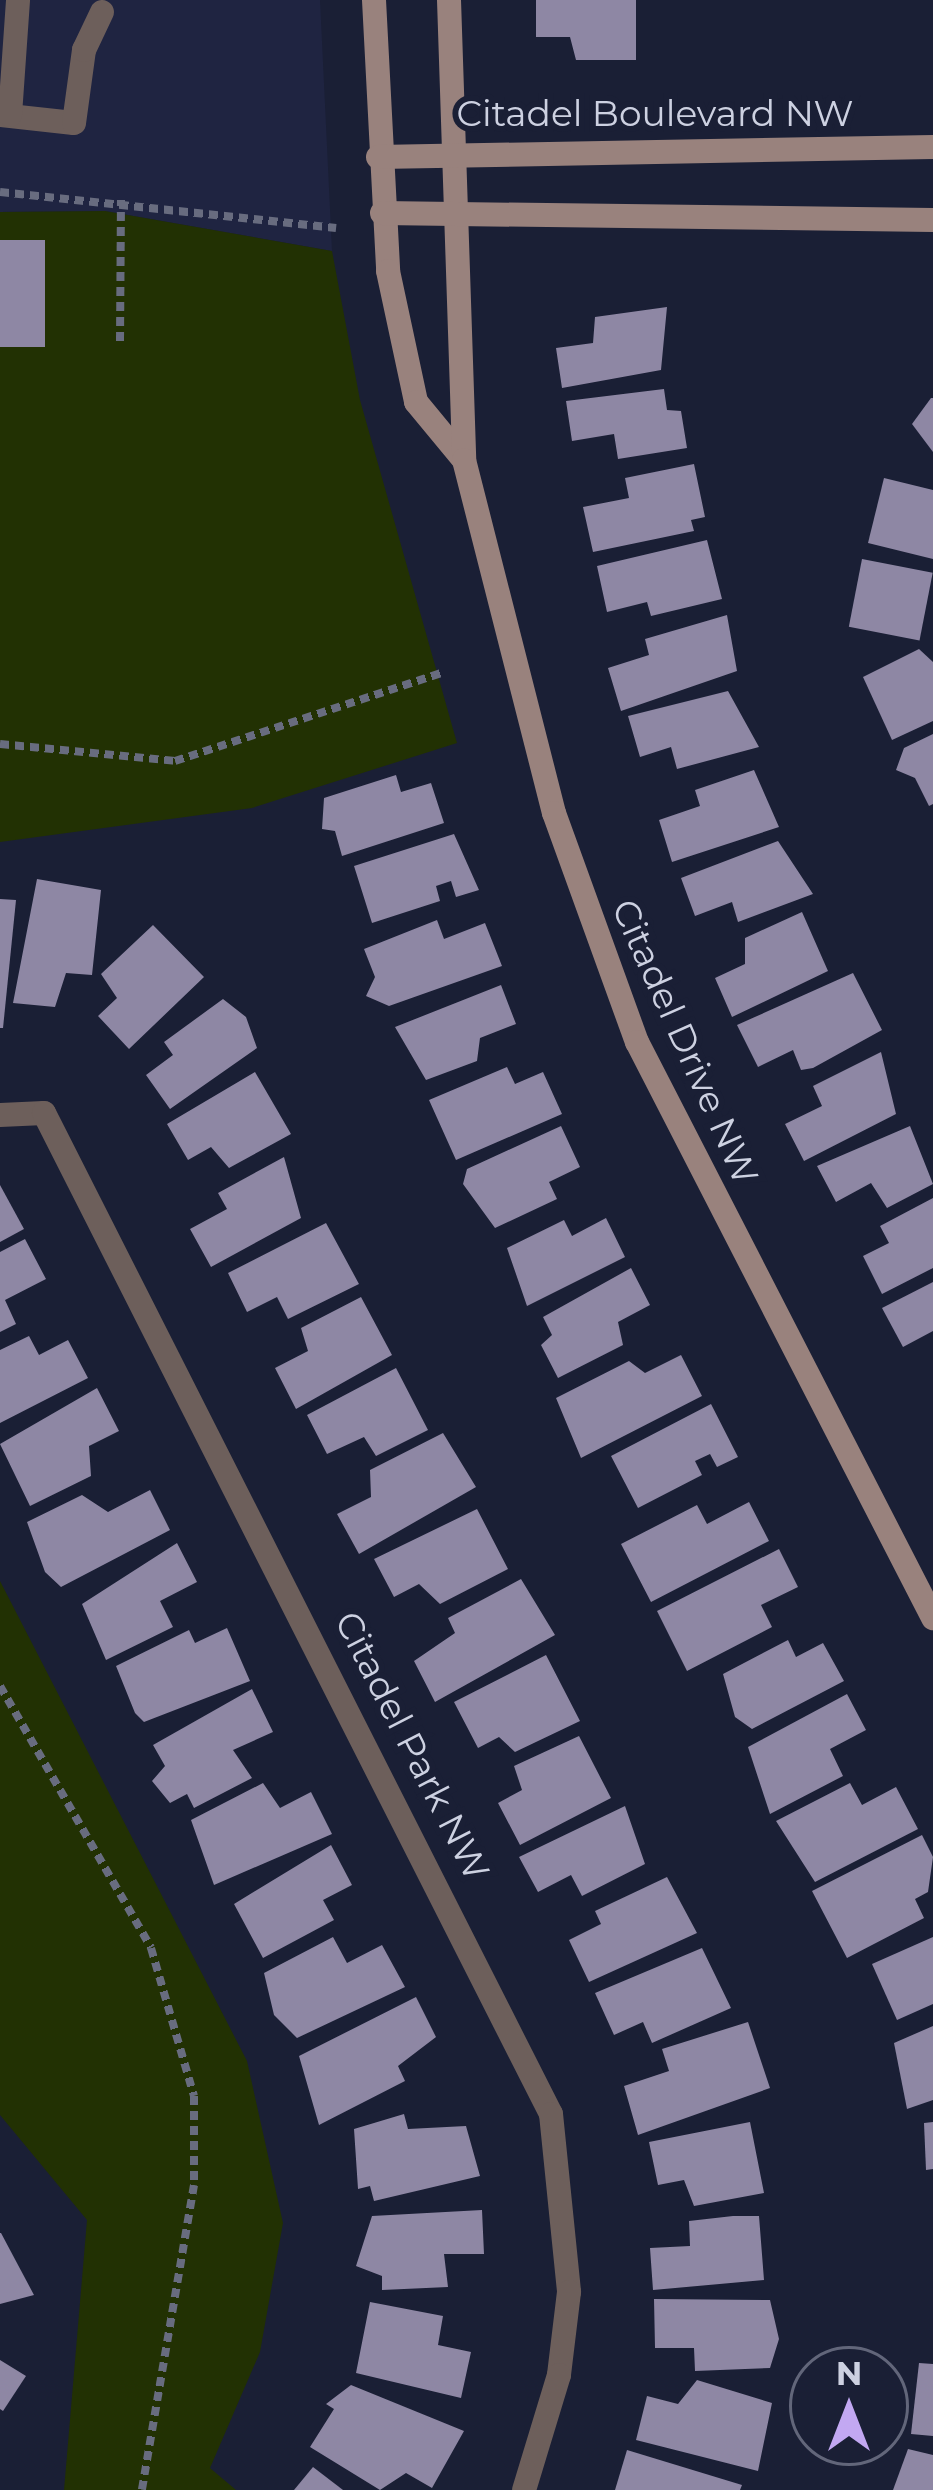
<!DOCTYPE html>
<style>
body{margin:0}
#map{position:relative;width:933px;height:2490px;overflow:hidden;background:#1a1f35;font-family:Montserrat,sans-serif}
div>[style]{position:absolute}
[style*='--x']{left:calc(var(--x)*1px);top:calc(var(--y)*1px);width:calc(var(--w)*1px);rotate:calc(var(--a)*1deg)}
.built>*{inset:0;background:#1f2441}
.green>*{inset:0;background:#223103}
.building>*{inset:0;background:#8e87a4;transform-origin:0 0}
.path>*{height:8px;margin-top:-4px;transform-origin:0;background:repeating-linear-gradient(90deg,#686c7f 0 9px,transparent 0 15px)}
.lane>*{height:24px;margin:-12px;padding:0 12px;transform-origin:12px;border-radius:12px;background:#6d5f5b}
.street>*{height:24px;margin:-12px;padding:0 12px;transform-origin:12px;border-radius:12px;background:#6d5f5b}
.secondary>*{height:24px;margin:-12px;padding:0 12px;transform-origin:12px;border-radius:12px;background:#99827d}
span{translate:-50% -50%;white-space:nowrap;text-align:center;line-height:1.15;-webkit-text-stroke:12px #1a1f35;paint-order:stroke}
.street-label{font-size:36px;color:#cdd1e1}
.north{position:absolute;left:789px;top:2346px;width:120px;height:120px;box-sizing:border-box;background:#1a1f35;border:3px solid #62667a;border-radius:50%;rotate:0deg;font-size:33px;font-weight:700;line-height:48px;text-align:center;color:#cdd1e1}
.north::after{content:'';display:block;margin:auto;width:42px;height:54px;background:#c2a8f2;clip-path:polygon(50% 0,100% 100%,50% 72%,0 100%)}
</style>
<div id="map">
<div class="built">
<i style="clip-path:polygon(0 0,320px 0,332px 251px,105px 211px,0 212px)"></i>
</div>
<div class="green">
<i style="clip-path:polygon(105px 211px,332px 251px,360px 400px,457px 743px,252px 808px,0 842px,0 212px)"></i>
<i style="clip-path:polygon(0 1581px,247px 2061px,283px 2223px,260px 2352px,210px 2468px,236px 2490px,64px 2490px,87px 2220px,0 2115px)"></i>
</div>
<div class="building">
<i style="clip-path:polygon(536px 0,636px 0,636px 60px,576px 60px,570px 37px,536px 37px)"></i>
<i style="left:0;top:240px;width:45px;height:107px"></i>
<i style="clip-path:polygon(667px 307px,661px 370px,562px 388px,556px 348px,593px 343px,595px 317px)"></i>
<i style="clip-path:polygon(664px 389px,667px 410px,681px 411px,687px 448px,618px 459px,614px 434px,572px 441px,566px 401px)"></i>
<i style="clip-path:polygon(931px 398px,933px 398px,933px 452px,912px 424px)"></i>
<i style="clip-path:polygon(694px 464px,705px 517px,691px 520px,694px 531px,593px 552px,583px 507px,629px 498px,625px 478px)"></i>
<i style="clip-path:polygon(884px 478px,933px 490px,933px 559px,868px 543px)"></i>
<i style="clip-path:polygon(707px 540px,722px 599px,651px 616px,647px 602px,607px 612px,597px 566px)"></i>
<i style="left:862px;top:559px;width:72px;height:69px;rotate:11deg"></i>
<i style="clip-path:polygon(727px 615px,737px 671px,621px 711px,608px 668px,649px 655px,645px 639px)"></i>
<i style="clip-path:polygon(919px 649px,933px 662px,933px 721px,892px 740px,863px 677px)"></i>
<i style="clip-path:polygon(728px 691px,759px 747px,677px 769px,671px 747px,640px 757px,628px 716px)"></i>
<i style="clip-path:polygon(933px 734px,933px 804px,929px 806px,915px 778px,896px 770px,904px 748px)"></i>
<i style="clip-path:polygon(754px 770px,779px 827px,672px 862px,659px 820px,700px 806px,695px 790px)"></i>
<i style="clip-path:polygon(396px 775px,401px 792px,431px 783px,444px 823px,342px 856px,335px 831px,322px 829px,324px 798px)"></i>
<i style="clip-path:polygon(454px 834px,479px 890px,456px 897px,451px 881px,436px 886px,440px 901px,372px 923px,354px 866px)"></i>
<i style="clip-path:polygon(778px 841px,813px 894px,738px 922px,732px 902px,695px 916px,681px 878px)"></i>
<i style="clip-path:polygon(37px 879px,101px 890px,92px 975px,66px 973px,55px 1007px,13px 1003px)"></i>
<i style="clip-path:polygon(0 899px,16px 900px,3px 1028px,0 1028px)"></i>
<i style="clip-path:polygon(802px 912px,828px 971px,732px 1017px,715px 978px,745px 964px,745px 938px)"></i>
<i style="clip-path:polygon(437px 920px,444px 939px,485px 923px,502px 966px,389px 1006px,366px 996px,375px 977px,364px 949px)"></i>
<i style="clip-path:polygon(153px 925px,204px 977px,129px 1049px,98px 1016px,117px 998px,101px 974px)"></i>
<i style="clip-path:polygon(853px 973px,882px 1030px,813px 1068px,801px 1070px,793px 1050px,758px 1067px,737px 1025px)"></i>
<i style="clip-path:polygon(501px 985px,516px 1024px,480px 1038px,477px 1061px,426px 1080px,395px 1027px)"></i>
<i style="clip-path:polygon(223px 999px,246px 1017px,257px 1048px,170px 1109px,146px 1075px,173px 1055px,164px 1042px)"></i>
<i style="clip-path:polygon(881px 1052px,896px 1114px,804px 1161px,785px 1124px,822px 1106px,813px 1086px)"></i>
<i style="clip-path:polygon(507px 1067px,515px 1084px,543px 1072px,562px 1114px,456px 1160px,429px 1100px)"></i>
<i style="clip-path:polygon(255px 1072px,291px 1134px,229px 1168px,211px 1147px,188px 1160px,167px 1124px)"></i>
<i style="clip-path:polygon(561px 1126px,580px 1167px,549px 1182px,557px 1199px,495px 1228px,463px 1184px,467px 1169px)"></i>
<i style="clip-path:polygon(910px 1126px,933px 1184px,887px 1208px,871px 1183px,836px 1202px,817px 1166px)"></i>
<i style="clip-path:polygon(284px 1157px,301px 1218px,211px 1267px,190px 1229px,227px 1209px,218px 1193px)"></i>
<i style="clip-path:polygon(0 1185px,24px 1229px,0 1242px)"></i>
<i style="clip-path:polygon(933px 1198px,933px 1268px,882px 1294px,863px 1256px,889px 1243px,880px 1226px)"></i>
<i style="clip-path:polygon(606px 1218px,625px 1257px,527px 1306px,507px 1248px,564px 1220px,572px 1236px)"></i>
<i style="clip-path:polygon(326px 1223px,359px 1284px,288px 1319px,277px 1297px,247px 1312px,228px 1273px)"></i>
<i style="clip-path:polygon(25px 1239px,46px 1279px,5px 1300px,16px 1324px,0 1332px,0 1252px)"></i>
<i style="clip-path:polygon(631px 1268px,650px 1305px,618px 1322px,623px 1345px,558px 1378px,541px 1345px,552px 1335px,543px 1317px)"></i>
<i style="clip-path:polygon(933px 1282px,933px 1331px,903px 1347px,882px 1308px)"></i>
<i style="clip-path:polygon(361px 1297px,392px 1355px,296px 1409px,275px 1368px,308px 1351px,301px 1328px)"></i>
<i style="clip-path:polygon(29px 1336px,39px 1355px,68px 1340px,88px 1378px,0 1423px,0 1350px)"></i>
<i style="clip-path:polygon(681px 1355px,702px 1396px,581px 1458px,556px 1398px,629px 1361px,645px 1373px)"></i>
<i style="clip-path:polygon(396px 1368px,428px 1430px,376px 1456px,364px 1437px,327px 1454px,307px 1415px)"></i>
<i style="clip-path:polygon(97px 1388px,119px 1431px,89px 1446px,91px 1476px,30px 1506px,0 1444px)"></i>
<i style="clip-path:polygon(711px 1404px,738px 1457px,717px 1467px,710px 1454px,695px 1461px,702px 1475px,638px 1508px,611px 1456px)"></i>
<i style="clip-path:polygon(443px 1433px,476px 1487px,359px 1554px,337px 1514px,371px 1497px,370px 1470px)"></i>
<i style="clip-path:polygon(150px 1490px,170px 1530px,61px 1587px,45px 1572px,27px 1522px,82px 1495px,108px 1512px)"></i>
<i style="clip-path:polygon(749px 1502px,769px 1541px,651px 1602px,621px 1544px,697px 1505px,707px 1524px)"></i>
<i style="clip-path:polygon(477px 1509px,508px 1569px,440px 1604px,419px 1584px,394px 1597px,374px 1559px)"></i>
<i style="clip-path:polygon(177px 1543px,197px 1582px,160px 1601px,173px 1627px,106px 1660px,82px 1604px)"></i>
<i style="clip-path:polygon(779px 1549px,798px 1587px,761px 1605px,772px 1627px,687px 1671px,657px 1611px)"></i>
<i style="clip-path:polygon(521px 1579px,555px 1635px,435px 1702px,414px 1661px,455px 1633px,448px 1618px)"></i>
<i style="clip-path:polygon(227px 1628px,250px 1681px,144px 1722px,135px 1713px,116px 1666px,189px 1630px,195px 1643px)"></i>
<i style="clip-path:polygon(788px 1640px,796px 1657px,823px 1643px,844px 1681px,752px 1729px,735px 1717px,723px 1674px)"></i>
<i style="clip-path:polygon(546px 1655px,580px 1721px,515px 1752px,499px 1737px,478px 1748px,454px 1702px)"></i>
<i style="clip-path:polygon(252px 1689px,273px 1732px,233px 1750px,252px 1778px,194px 1808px,187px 1794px,170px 1803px,152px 1781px,165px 1766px,153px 1745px)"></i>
<i style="clip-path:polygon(847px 1694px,866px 1730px,830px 1749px,843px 1776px,770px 1814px,748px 1747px)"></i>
<i style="clip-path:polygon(579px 1736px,611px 1798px,520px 1845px,498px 1803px,522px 1790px,514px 1766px)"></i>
<i style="clip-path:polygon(263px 1783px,280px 1808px,311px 1792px,332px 1834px,214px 1885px,191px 1820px)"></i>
<i style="clip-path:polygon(850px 1783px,862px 1805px,896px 1787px,918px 1829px,815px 1882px,776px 1821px)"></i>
<i style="clip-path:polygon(625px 1806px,645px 1864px,582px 1896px,571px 1875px,538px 1892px,519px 1857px)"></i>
<i style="clip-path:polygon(922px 1835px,933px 1857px,928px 1892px,915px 1899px,924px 1918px,847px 1958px,812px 1891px)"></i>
<i style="clip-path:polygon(331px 1845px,352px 1885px,323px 1900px,334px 1920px,263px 1958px,234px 1904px)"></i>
<i style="clip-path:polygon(667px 1877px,697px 1933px,589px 1982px,569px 1940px,601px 1924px,595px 1911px)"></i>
<i style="clip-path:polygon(333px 1937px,347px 1963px,382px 1945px,405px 1987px,297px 2038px,274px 2015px,264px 1973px)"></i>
<i style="clip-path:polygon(933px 1937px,933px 2004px,897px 2020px,872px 1964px)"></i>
<i style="clip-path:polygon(702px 1948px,731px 2008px,652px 2043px,643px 2022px,614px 2035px,595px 1993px)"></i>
<i style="clip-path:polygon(416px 1997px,436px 2037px,398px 2066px,405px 2081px,319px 2125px,299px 2056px)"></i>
<i style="clip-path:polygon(748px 2022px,770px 2088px,638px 2135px,624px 2086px,669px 2071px,662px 2049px)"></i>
<i style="clip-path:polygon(933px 2026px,933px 2100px,907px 2109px,894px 2043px)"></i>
<i style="clip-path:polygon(404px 2114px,408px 2129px,466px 2126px,480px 2176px,374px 2201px,370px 2186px,358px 2189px,354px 2129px)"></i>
<i style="clip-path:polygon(750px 2122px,764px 2193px,694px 2206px,684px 2180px,658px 2185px,649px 2142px)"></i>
<i style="clip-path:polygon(933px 2122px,933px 2169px,926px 2170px,924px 2123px)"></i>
<i style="clip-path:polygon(482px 2210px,484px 2254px,444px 2254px,448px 2287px,382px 2290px,382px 2276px,356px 2266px,372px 2216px)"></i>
<i style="clip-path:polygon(733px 2216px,759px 2216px,764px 2280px,653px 2290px,650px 2248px,690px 2246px,689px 2221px)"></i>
<i style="clip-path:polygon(1px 2233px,34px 2295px,0 2304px,0 2233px)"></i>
<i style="clip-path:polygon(654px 2299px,770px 2300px,779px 2339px,770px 2368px,695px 2371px,694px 2348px,655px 2348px)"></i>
<i style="clip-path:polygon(370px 2302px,443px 2316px,438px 2345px,471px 2352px,461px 2398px,356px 2373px)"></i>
<i style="clip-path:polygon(0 2360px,26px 2376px,3px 2411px,0 2409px)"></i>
<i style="clip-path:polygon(919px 2363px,933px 2364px,933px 2436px,911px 2434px)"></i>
<i style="clip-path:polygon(697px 2380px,772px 2403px,758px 2471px,636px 2440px,647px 2396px,678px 2404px)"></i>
<i style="clip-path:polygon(351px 2385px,464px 2431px,432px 2488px,406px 2473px,380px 2490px,310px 2447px,334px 2409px,326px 2404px)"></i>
<i style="clip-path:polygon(908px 2449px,933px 2455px,933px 2490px,893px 2490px)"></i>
<i style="clip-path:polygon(627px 2450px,742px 2485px,740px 2490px,615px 2490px)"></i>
<i style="clip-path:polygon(313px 2467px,343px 2490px,294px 2490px)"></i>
</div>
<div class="path">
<i style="--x:0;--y:192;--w:338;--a:6.1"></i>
<i style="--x:120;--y:341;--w:141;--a:-89.6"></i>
<i style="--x:0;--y:744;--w:176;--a:5.5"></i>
<i style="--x:175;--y:761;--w:280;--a:-18.3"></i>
<i style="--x:0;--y:1686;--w:302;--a:60"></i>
<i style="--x:151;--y:1948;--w:154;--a:73.8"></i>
<i style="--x:194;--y:2096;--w:89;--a:90"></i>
<i style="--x:194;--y:2185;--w:309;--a:99.7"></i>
</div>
<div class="lane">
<i style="--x:0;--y:115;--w:74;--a:6.2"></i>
<i style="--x:74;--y:123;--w:74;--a:-82.2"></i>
<i style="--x:84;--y:50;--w:42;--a:-64.7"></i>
<i style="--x:10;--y:115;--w:115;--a:-86"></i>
</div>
<div class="street">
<i style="--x:0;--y:1115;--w:44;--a:-2.6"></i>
<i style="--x:44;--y:1113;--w:1122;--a:63.14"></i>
<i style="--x:551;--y:2114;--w:179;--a:84.2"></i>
<i style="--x:569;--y:2292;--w:84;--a:96.9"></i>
<i style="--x:559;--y:2375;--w:120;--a:106.9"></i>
</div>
<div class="secondary">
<i style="--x:374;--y:0;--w:271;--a:87"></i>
<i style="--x:388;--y:271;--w:134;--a:77.9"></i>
<i style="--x:416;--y:402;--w:75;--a:50.4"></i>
<i style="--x:449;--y:0;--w:460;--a:88.1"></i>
<i style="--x:464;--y:460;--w:364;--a:75.7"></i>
<i style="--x:554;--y:813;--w:244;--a:70.1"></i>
<i style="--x:637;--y:1042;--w:648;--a:62.8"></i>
<i style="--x:378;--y:157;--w:555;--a:-1.03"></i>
<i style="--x:382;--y:213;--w:551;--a:0.73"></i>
</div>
<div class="street-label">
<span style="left:655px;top:114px">Citadel Boulevard NW</span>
<span style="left:685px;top:1042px;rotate:66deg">Citadel Drive NW</span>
<span style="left:412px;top:1746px;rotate:63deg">Citadel Park NW</span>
</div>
<div class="north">N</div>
</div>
